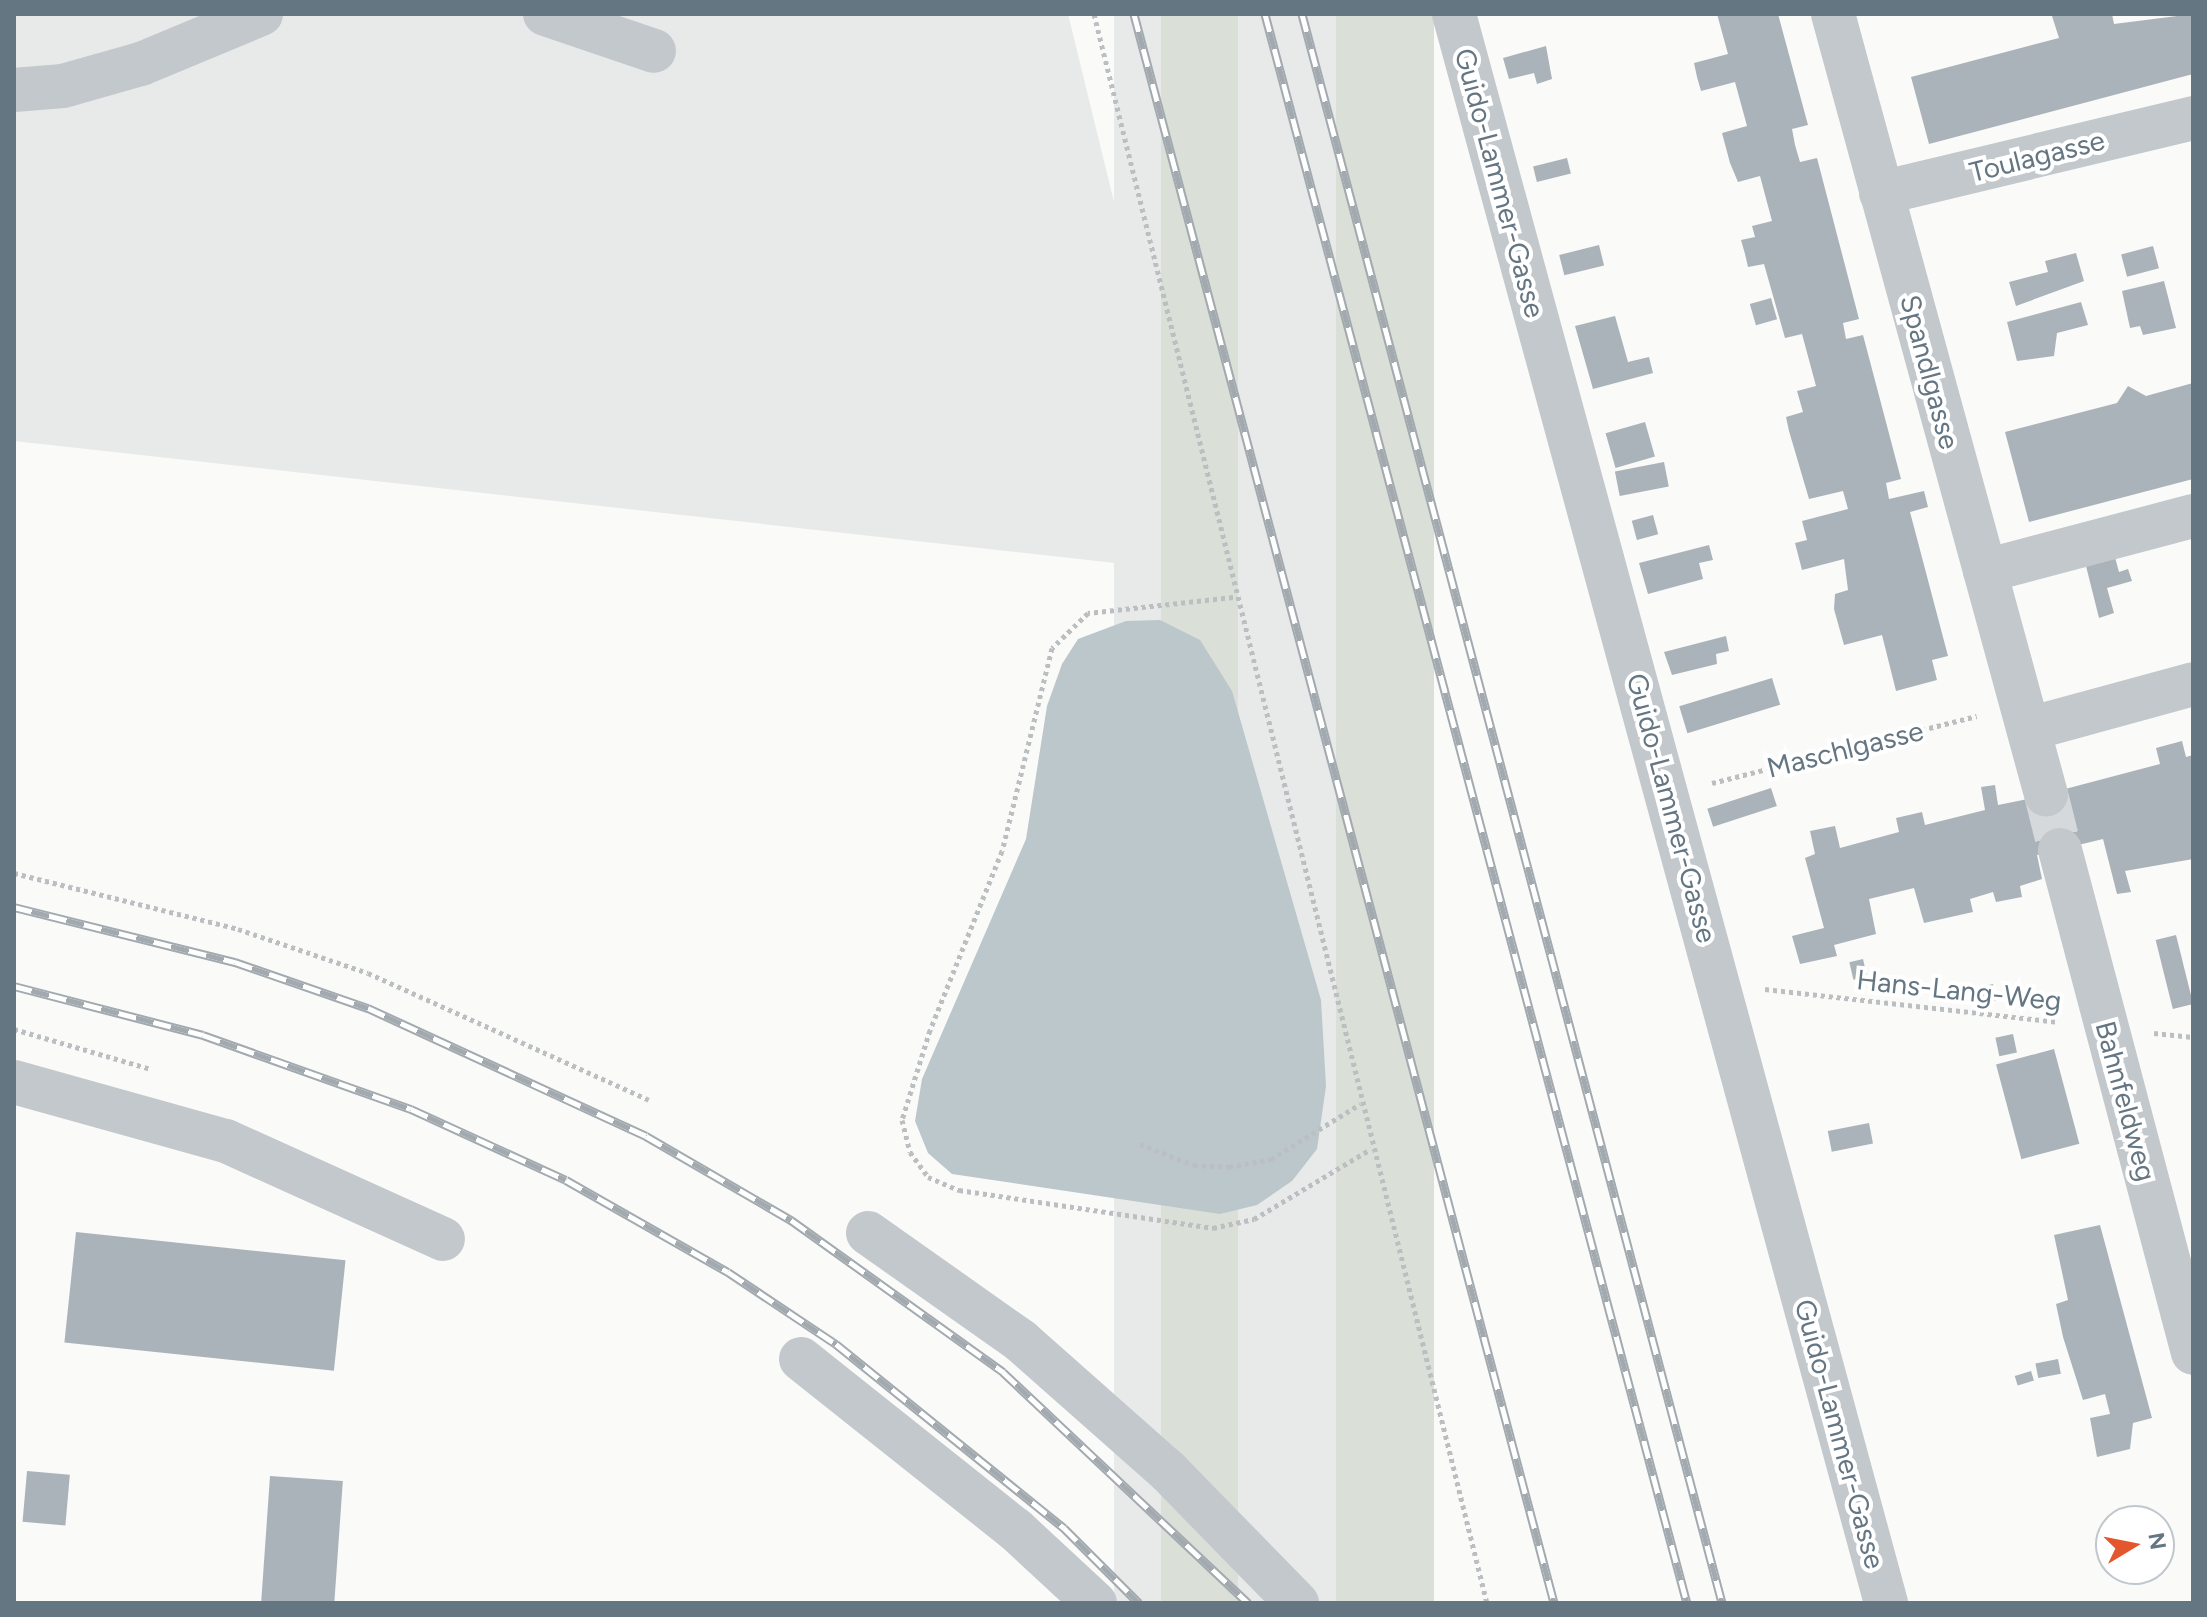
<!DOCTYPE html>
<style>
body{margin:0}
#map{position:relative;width:2207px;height:1617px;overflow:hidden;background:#fafaf8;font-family:Figtree,sans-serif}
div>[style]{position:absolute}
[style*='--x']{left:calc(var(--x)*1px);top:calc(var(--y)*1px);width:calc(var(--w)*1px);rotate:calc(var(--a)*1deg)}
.built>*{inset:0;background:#e8e9e9;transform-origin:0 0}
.green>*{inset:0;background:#dadfd7;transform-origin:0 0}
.water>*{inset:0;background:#bbc7cb}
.building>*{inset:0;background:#aab3b9;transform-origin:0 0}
.minor-tunnel>*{height:44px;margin-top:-22px;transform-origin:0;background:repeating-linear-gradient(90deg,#d5d9db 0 44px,transparent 0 66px)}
.path>*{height:5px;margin-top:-2.5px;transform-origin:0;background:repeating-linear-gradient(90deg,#bbbfc2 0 4px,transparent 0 8px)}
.minor>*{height:44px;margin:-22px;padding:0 22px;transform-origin:22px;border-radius:22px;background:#c3c8cc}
.rail>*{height:9px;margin-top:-4.5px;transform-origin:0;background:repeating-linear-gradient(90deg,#fff 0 18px,#a2aab0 0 36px);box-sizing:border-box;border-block:2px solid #a2aab0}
span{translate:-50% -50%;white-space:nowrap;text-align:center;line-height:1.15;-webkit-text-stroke:8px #fff;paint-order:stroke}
.street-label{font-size:28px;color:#657683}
.frame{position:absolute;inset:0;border:16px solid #657683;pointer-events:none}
.north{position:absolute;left:2095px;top:1505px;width:80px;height:80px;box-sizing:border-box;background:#fff;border:2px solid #c1c8cd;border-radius:50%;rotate:80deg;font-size:22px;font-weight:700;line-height:32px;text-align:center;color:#657683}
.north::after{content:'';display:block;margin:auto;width:28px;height:36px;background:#e4572e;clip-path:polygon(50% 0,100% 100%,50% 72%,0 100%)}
</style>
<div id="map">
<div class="built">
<i style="clip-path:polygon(14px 14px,1068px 14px,1205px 573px,14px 441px)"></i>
<i style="left:1114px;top:14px;width:47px;height:1643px"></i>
<i style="left:1238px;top:14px;width:98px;height:1643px"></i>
</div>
<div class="green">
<i style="left:1161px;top:14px;width:77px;height:1644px"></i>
<i style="left:1336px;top:14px;width:98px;height:1643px"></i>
</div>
<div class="water">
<i style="clip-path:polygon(1160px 620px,1200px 640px,1232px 691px,1321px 1000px,1326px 1086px,1317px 1149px,1292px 1181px,1257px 1205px,1220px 1214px,952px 1174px,928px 1153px,915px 1121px,922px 1079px,1026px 839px,1047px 706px,1062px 664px,1078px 639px,1126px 621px)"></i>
</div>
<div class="building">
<i style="clip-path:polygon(1717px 14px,1778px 14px,1808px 125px,1792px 129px,1795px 145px,1800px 162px,1817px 158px,1859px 319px,1843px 323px,1846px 339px,1863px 335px,1901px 479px,1886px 483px,1889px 499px,1924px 491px,1928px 507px,1910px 512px,1948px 656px,1932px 660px,1937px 680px,1896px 691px,1882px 635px,1844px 645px,1834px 609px,1835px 594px,1848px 590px,1844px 559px,1802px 570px,1795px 543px,1807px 540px,1802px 521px,1848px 509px,1843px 491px,1809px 499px,1789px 431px,1786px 417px,1803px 412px,1797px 391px,1816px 386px,1802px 334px,1785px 338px,1764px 264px,1748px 267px,1745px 254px,1741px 240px,1755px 237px,1752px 226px,1772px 221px,1760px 176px,1738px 182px,1730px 163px,1722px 133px,1747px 126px,1735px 82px,1701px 91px,1697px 77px,1694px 63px,1728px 54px)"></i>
<i style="clip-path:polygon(2059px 14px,2112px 14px,2114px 24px,2193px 14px,2193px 74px,1929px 144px,1911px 77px,2059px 38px,2052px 16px)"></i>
<i style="clip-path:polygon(1546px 46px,1552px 79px,1537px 84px,1534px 73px,1509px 79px,1503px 58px)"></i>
<i style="left:1567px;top:158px;width:16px;height:35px;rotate:76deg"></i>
<i style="left:1599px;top:245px;width:21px;height:41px;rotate:76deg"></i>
<i style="left:2153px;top:246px;width:23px;height:33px;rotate:75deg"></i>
<i style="clip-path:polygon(2076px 253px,2084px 281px,2016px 306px,2009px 282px,2048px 272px,2045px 261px)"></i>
<i style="clip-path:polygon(2164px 281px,2176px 328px,2143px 335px,2140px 326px,2130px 328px,2122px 291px)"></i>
<i style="left:1771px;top:298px;width:22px;height:22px;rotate:74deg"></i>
<i style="clip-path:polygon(2081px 302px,2088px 325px,2057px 333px,2054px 356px,2017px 361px,2007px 322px)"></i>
<i style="clip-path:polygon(1615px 316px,1628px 362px,1649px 357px,1653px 373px,1593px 389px,1575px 326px)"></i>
<i style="clip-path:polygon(2193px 383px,2193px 479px,2029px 522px,2005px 432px,2117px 403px,2128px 386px,2146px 396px)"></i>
<i style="left:1645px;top:422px;width:36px;height:41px;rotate:74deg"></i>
<i style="left:1664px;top:462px;width:25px;height:50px;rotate:79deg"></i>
<i style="left:1653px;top:515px;width:20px;height:22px;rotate:75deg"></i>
<i style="clip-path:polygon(1709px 545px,1713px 560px,1699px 563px,1703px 579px,1648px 594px,1639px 563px)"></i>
<i style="clip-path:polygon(2113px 550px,2119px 572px,2128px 569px,2132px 581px,2107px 588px,2114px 613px,2099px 618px,2084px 558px)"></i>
<i style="clip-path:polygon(1726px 636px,1729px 651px,1716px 654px,1717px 664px,1672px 675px,1664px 652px)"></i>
<i style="left:1772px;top:678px;width:28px;height:97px;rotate:73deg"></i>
<i style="clip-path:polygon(2182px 741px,2186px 757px,2193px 755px,2193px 859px,2125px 871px,2131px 892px,2117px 894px,2103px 839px,2037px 855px,2042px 879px,2020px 886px,2022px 897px,1996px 902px,1993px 892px,1970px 899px,1973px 912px,1924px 923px,1914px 888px,1869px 899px,1876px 934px,1834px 945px,1837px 956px,1800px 964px,1792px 936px,1824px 928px,1805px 858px,1815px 854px,1810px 831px,1835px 826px,1840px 848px,1899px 832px,1896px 818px,1922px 812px,1925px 825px,1985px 810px,1981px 787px,1995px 785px,1998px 805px,2023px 800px,2160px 764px,2156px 748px)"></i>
<i style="left:1771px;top:788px;width:19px;height:67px;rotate:72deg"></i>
<i style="left:2176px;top:935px;width:71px;height:21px;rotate:76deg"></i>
<i style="left:1863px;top:959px;width:18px;height:14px;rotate:77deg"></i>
<i style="clip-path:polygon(1993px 984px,1996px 1001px,1964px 998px,1962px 992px)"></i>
<i style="left:2013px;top:1034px;width:19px;height:18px;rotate:78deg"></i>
<i style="left:2054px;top:1049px;width:98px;height:60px;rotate:75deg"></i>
<i style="left:1869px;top:1123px;width:21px;height:42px;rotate:79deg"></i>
<i style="clip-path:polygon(2100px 1225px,2152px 1418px,2133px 1423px,2130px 1449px,2097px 1457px,2090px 1418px,2110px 1414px,2105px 1394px,2083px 1400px,2063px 1337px,2056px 1304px,2068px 1300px,2054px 1235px)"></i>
<i style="left:76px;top:1232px;width:271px;height:111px;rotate:6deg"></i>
<i style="left:2058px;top:1359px;width:15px;height:23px;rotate:79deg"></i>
<i style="left:2031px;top:1371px;width:10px;height:17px;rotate:73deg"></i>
<i style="left:27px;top:1471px;width:43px;height:51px;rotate:5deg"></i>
<i style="left:270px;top:1476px;width:73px;height:128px;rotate:4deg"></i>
</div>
<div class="minor-tunnel">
<i style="--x:2046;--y:794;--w:58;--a:76"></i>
</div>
<div class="path">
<i style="--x:1094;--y:14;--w:1637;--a:76.11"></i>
<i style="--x:1233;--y:597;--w:146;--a:173.7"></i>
<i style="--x:1088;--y:613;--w:50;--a:135.8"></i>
<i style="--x:1052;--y:648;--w:209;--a:103.8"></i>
<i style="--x:1002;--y:851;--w:193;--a:111.9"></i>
<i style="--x:930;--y:1030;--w:94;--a:107.3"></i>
<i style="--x:902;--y:1120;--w:33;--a:76"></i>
<i style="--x:910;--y:1152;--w:31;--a:54"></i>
<i style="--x:928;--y:1177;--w:34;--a:23"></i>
<i style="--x:959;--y:1190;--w:257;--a:8.5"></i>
<i style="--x:1213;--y:1228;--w:42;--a:-12.4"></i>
<i style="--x:1254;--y:1219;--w:136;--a:-30.9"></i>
<i style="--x:1712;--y:783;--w:273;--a:-14.2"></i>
<i style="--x:14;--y:873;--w:231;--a:14"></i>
<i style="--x:238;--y:929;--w:137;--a:18.7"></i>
<i style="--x:368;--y:973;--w:308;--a:24.3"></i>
<i style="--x:1765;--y:989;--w:294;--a:6.4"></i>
<i style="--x:14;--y:1029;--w:143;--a:16.3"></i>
<i style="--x:2154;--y:1033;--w:39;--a:6"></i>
<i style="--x:1140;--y:1144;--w:58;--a:21.3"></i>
<i style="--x:1194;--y:1165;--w:35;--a:3"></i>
<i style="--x:1229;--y:1167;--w:43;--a:-10.8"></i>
<i style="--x:1271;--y:1159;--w:105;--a:-31.7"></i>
</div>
<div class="minor">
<i style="--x:545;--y:14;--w:115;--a:18.7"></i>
<i style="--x:1454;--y:14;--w:1647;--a:74.79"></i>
<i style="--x:1833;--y:14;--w:809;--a:74.73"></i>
<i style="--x:14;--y:90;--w:49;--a:-4.7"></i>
<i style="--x:63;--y:86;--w:81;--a:-15.8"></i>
<i style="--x:141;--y:64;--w:130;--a:-22.6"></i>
<i style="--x:1881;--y:193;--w:321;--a:-13.5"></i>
<i style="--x:1985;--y:571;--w:215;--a:-14.8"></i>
<i style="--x:2029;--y:729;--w:170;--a:-15.3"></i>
<i style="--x:2060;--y:850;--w:520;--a:75.19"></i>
<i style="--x:14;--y:1082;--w:220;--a:15.6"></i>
<i style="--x:226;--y:1141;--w:238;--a:24.3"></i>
<i style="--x:868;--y:1233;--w:187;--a:35.2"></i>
<i style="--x:1021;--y:1341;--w:196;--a:41.5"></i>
<i style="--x:1168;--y:1471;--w:185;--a:45.7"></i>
<i style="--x:801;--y:1359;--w:273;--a:38.5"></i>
<i style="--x:1015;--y:1529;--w:109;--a:42.8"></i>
</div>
<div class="rail">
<i style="--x:1134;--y:14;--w:1644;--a:75.19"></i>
<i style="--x:1265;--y:14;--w:1644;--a:75.13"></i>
<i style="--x:1302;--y:14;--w:1644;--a:75.19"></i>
<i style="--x:14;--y:907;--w:228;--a:14"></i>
<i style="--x:235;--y:962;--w:141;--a:19.1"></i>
<i style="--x:368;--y:1008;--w:306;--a:24.7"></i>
<i style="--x:646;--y:1136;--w:168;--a:30.1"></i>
<i style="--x:791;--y:1220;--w:261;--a:35.6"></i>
<i style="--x:1003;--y:1372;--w:337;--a:43.3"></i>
<i style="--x:14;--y:986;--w:195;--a:14.5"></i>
<i style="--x:203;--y:1035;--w:221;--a:19.6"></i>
<i style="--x:411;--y:1109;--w:170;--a:24.6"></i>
<i style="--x:566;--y:1180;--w:186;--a:29.6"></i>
<i style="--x:728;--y:1272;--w:130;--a:33.7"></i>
<i style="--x:836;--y:1344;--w:293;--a:38.9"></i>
<i style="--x:1064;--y:1528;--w:106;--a:45"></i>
</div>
<div class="street-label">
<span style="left:2037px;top:156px;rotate:-14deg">Toulagasse</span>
<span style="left:1500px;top:183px;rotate:75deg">Guido-Lammer-Gasse</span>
<span style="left:1930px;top:372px;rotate:75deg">Spandlgasse</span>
<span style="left:1845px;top:749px;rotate:-14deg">Maschlgasse</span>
<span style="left:1672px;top:808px;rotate:75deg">Guido-Lammer-Gasse</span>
<span style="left:1959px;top:990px;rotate:6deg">Hans-Lang-Weg</span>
<span style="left:2126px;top:1101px;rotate:75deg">Bahnfeldweg</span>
<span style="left:1840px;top:1434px;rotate:75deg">Guido-Lammer-Gasse</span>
</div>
<div class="frame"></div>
<div class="north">N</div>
</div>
